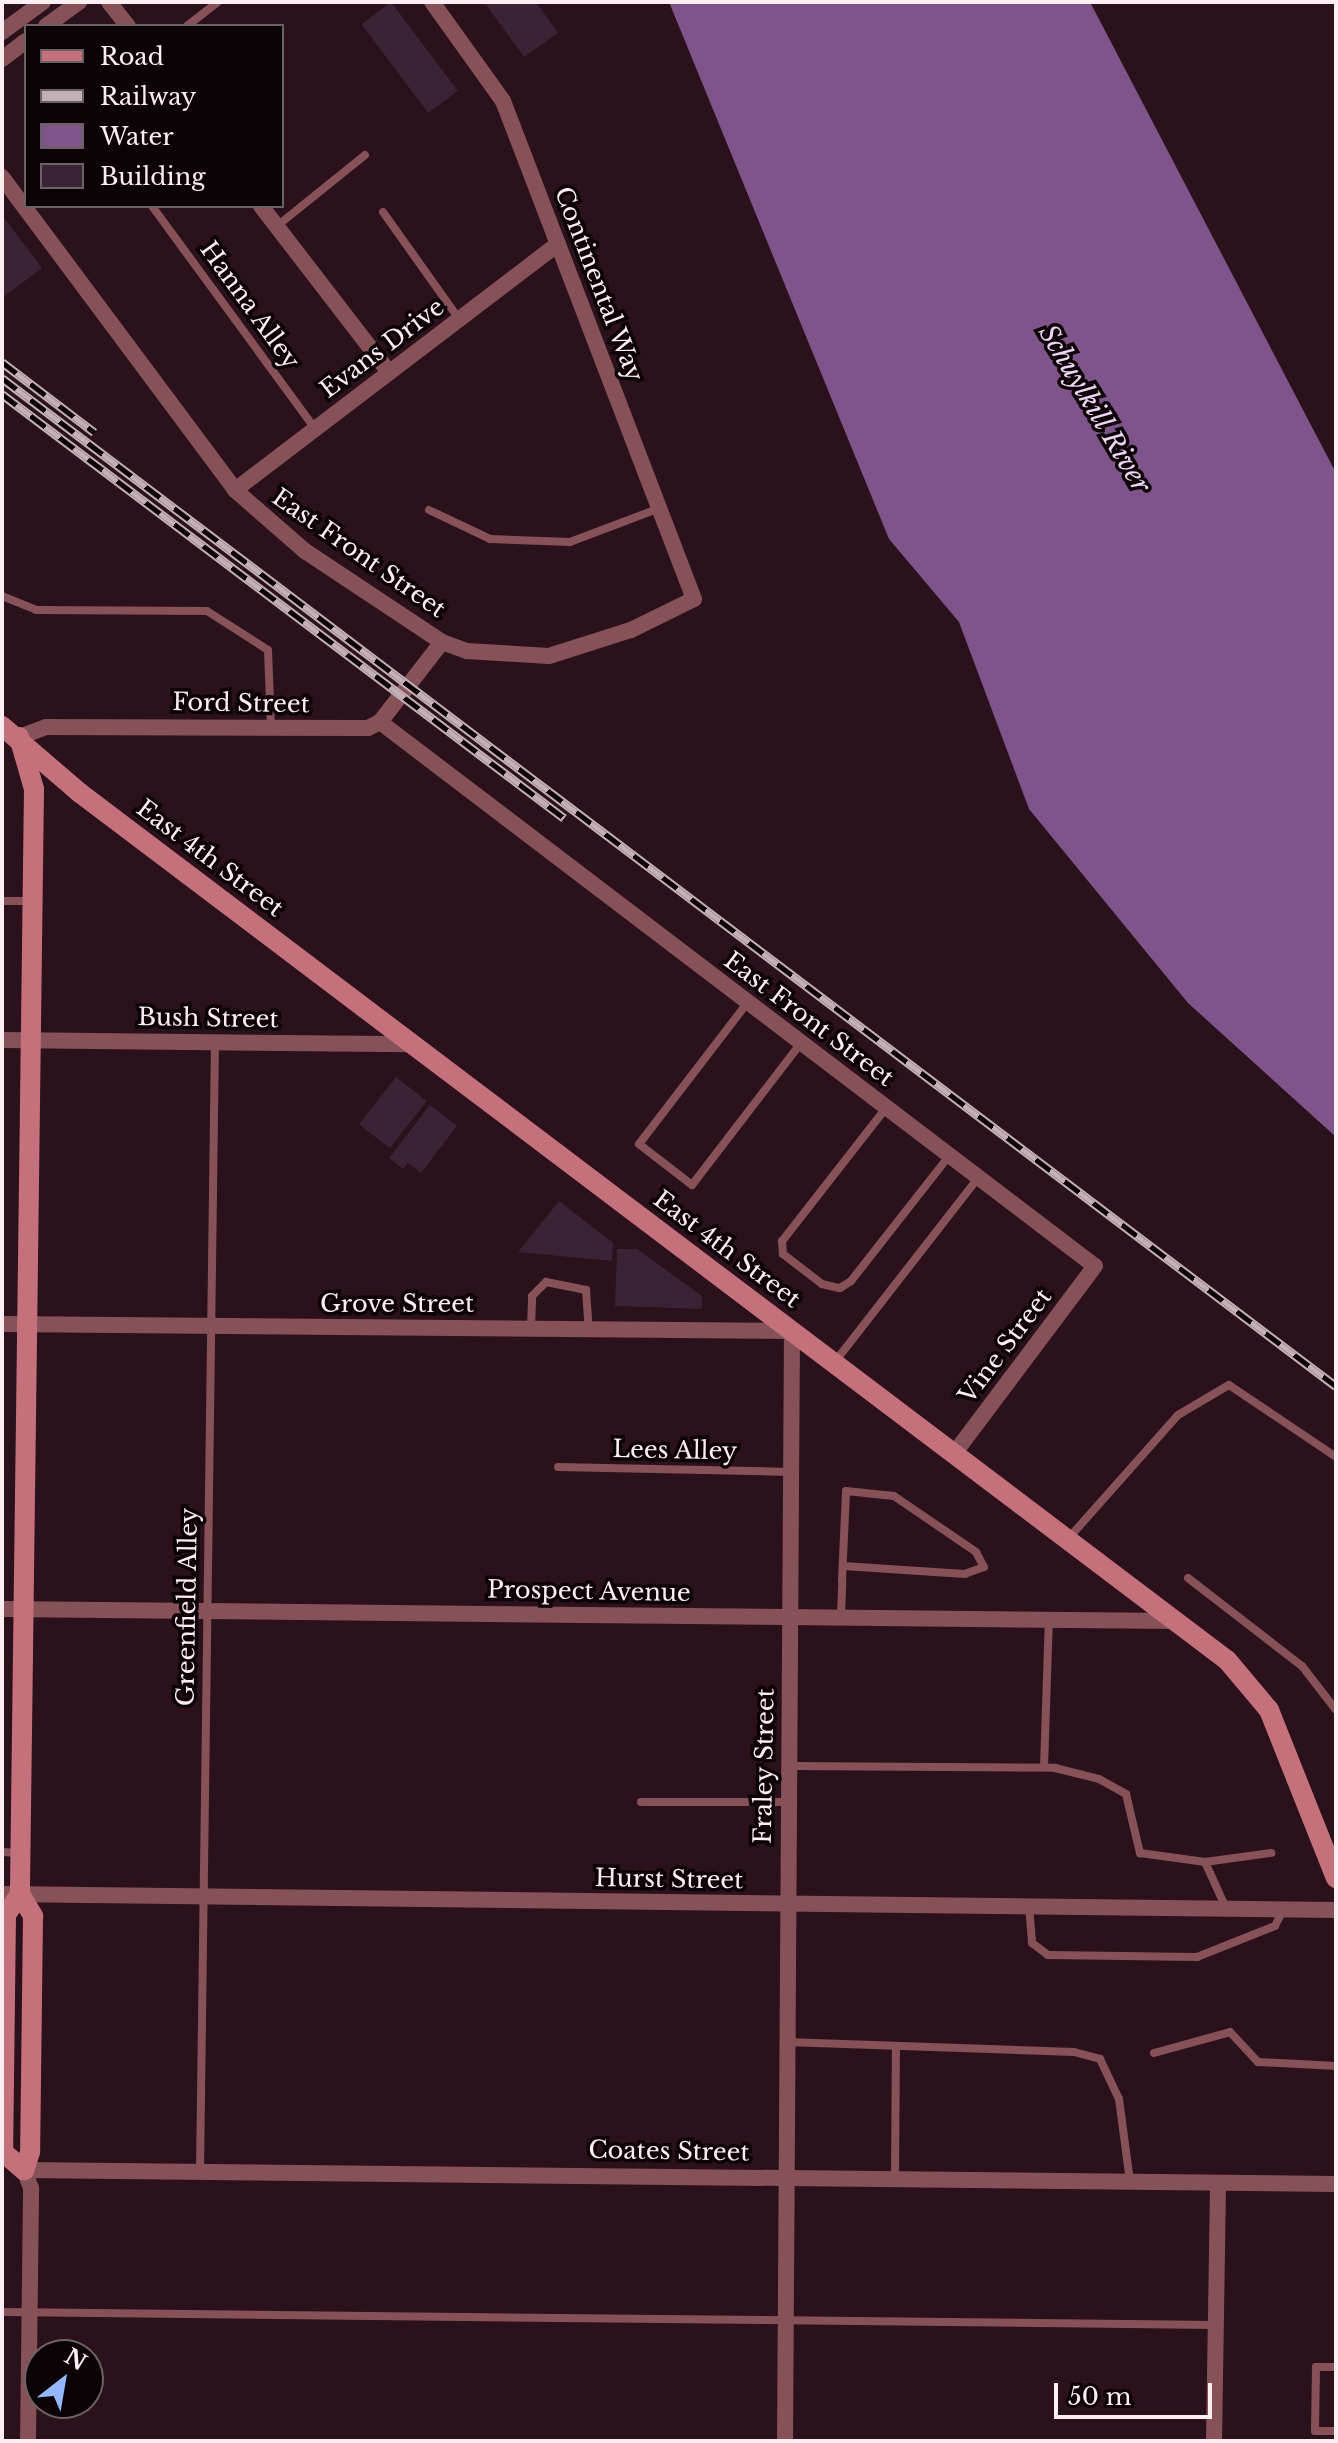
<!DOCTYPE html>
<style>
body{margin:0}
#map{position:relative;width:1338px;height:2443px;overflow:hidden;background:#2b111c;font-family:"Libre Baskerville",serif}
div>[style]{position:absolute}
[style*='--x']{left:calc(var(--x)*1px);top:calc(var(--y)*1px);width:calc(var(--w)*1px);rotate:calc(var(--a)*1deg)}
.water>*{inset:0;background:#7e548b}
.building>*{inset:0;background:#3a2334;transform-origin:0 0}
.lane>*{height:8px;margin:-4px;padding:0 4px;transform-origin:4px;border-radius:4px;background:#865258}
.street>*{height:16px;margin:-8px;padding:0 8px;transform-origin:8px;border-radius:8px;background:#865258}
.secondary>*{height:20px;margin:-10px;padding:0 10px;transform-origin:10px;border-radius:10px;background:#c5717b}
.rail>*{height:9px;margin-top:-4.5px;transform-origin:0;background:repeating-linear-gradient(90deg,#0c0306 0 18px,#c3b0b7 0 36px);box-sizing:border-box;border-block:2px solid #c3b0b7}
span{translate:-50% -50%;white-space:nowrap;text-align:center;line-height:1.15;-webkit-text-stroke:7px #0c0306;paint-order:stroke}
.street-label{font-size:24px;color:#fdeef3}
.water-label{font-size:26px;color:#edd5f5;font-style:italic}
.frame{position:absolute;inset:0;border:4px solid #fdeef3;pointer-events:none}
.legend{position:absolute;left:24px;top:24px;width:260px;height:184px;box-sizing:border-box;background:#0c0306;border:2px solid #6c6165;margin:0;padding:10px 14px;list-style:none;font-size:24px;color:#fdeef3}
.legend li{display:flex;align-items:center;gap:16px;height:40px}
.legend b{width:40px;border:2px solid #6c6165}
.north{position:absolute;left:24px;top:2339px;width:80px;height:80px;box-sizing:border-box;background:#0c0306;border:2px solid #6c6165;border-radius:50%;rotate:31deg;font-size:22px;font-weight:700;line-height:32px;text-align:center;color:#fdeef3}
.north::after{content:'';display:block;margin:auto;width:28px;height:36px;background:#93b7fd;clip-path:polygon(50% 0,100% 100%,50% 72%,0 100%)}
.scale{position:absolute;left:1054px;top:2383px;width:158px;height:36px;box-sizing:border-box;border:4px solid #fdeef3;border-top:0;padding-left:10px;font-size:24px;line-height:28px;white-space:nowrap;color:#fdeef3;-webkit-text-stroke:6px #0c0306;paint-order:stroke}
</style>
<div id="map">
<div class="water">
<i style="clip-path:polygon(669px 2px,1090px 2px,1336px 473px,1336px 1137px,1188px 1003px,1029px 809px,959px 622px,889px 539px)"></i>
</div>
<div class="building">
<i style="left:391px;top:2px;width:111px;height:37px;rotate:53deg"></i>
<i style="clip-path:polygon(484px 2px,536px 2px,558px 33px,524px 57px)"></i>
<i style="clip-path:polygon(2px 215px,42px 268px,2px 298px)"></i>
<i style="left:396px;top:1077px;width:39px;height:60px;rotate:38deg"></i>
<i style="clip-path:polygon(430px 1105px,457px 1126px,421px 1173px,408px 1163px,403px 1169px,389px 1158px)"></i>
<i style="clip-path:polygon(559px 1201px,613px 1243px,612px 1261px,518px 1252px)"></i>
<i style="clip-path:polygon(617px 1249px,637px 1249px,702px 1296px,702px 1309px,615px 1306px)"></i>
</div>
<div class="lane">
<i style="--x:187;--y:26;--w:39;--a:-38"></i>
<i style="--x:152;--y:206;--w:276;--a:53.8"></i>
<i style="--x:383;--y:212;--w:131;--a:54.6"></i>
<i style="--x:277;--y:226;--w:113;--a:-38.9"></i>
<i style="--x:429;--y:510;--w:68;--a:25.4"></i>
<i style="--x:490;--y:539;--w:80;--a:2.1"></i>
<i style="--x:570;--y:542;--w:96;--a:-20.7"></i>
<i style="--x:2;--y:596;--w:37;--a:22"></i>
<i style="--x:36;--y:610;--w:171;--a:0.3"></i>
<i style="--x:207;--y:611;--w:72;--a:32.6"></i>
<i style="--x:268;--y:650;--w:79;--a:87.8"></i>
<i style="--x:2;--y:901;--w:30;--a:0"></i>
<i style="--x:748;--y:1002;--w:179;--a:127.5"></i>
<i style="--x:639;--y:1144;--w:67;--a:37.7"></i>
<i style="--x:692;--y:1185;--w:179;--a:-52.5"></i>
<i style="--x:886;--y:1108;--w:169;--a:128"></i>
<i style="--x:782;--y:1241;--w:13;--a:86"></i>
<i style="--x:783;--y:1254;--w:49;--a:37.6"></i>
<i style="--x:822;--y:1284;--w:18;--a:13"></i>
<i style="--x:840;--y:1288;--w:13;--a:-32"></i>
<i style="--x:851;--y:1281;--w:159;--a:-51.9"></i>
<i style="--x:531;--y:1329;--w:33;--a:-88"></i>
<i style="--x:532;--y:1296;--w:20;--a:-45"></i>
<i style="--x:546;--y:1282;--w:41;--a:11.3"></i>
<i style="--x:586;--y:1290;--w:39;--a:86"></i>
<i style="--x:834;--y:1363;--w:234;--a:-52.1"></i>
<i style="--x:558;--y:1467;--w:233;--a:1.2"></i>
<i style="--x:1067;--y:1540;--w:167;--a:-48.4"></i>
<i style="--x:1178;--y:1415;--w:59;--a:-30.5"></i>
<i style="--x:1229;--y:1385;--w:129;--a:33.9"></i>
<i style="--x:1188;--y:1578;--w:144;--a:37.7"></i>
<i style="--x:1302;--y:1666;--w:56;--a:52.3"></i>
<i style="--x:841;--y:1617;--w:37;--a:-88"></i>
<i style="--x:842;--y:1580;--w:89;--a:-87.4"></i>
<i style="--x:846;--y:1491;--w:48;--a:5.9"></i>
<i style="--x:894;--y:1496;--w:99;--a:34.3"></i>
<i style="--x:976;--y:1552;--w:17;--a:62"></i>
<i style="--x:984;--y:1567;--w:20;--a:160"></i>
<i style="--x:965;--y:1574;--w:122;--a:-176.2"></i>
<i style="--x:788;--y:1766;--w:267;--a:0.4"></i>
<i style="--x:1055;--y:1768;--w:45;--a:14"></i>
<i style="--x:1099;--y:1779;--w:31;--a:29"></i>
<i style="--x:1126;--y:1794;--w:61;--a:76.7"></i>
<i style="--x:1140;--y:1853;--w:66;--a:7.9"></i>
<i style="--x:1205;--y:1862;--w:51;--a:65.5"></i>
<i style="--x:1044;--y:1767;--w:147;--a:-88.1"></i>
<i style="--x:641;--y:1802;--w:147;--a:0"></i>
<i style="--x:2;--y:1852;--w:18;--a:3"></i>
<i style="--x:1205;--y:1862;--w:67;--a:-7.8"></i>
<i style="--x:1029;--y:1907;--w:36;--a:85"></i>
<i style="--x:1032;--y:1943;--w:20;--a:37"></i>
<i style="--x:1048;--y:1955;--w:149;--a:0.8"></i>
<i style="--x:1197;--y:1957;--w:84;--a:-21.7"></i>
<i style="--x:1275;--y:1926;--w:18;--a:-63"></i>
<i style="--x:786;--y:2042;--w:288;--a:2"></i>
<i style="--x:1074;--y:2052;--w:27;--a:15"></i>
<i style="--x:1100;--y:2059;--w:44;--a:64.6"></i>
<i style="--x:1119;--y:2099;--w:83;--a:82.4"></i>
<i style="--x:1154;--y:2053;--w:79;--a:-15.4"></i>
<i style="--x:1230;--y:2032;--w:41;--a:47"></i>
<i style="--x:1258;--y:2062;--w:78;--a:2.9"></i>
<i style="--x:200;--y:2171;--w:1129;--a:-89.24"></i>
<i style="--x:895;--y:2179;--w:132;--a:-89.6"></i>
<i style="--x:2;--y:2312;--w:1214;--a:0.61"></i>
<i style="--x:1336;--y:2367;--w:20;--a:180"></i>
<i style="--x:1316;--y:2367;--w:64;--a:90.9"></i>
<i style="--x:1315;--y:2431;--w:21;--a:0"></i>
</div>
<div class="street">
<i style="--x:109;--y:2;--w:31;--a:52"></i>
<i style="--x:46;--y:26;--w:41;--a:-36"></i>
<i style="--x:2;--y:32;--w:51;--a:-36.2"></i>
<i style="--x:2;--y:59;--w:30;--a:-37"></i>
<i style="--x:2;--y:177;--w:390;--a:53.3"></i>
<i style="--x:235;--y:490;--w:93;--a:41.1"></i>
<i style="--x:305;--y:551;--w:164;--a:33.6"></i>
<i style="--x:442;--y:642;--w:27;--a:20"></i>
<i style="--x:467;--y:651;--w:82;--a:3.5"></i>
<i style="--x:549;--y:656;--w:86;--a:-17.6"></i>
<i style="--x:631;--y:630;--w:70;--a:-26.2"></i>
<i style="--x:694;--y:599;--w:533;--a:-110.98"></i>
<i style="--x:503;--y:101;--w:122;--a:-125.6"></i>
<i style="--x:261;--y:206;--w:210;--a:52.4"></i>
<i style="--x:235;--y:490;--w:406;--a:-37.3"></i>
<i style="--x:380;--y:722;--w:898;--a:37.27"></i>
<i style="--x:1095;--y:1266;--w:235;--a:126.9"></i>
<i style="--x:19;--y:737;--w:29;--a:-20"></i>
<i style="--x:46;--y:727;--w:322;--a:0.2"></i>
<i style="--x:368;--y:728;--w:13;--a:-27"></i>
<i style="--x:380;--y:722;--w:101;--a:-52.2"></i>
<i style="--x:2;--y:1040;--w:411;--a:0.6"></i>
<i style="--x:2;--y:1324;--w:790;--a:0.51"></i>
<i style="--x:792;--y:1331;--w:1110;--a:90.36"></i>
<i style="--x:2;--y:1609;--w:1174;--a:0.59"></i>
<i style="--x:2;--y:1894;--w:1334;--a:0.69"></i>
<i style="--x:28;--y:2441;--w:253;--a:-89.3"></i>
<i style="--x:31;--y:2188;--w:19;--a:-111"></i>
<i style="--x:24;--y:2170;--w:1312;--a:0.61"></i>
<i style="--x:1214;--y:2441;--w:258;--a:-89.1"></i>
</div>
<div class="secondary">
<i style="--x:2;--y:726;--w:103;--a:40.7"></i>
<i style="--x:80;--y:793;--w:1438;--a:37.09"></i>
<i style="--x:1227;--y:1660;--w:65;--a:50"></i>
<i style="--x:1269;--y:1710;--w:181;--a:68.3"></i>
<i style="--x:19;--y:737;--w:54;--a:73.9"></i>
<i style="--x:34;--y:789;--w:1105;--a:90.73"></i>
<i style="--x:20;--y:1894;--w:26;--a:59"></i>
<i style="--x:33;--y:1916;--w:236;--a:90.7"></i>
<i style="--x:30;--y:2152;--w:19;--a:108"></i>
<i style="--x:20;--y:1894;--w:25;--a:124"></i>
<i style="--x:6;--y:1915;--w:237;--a:90.7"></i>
<i style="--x:3;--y:2152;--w:28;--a:41"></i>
</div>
<div class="rail">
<i style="--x:2;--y:362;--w:116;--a:37.3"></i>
<i style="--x:2;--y:378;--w:1672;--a:37.08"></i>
<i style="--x:2;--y:394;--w:704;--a:37.03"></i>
</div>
<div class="street-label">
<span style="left:599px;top:284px;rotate:69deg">Continental Way</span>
<span style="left:250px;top:305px;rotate:54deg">Hanna Alley</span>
<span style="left:382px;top:348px;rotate:-37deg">Evans Drive</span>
<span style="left:359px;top:553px;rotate:35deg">East Front Street</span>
<span style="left:241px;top:703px;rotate:1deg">Ford Street</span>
<span style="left:210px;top:858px;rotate:37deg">East 4th Street</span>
<span style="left:208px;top:1018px;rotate:1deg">Bush Street</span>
<span style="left:809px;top:1019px;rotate:37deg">East Front Street</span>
<span style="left:727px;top:1249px;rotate:37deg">East 4th Street</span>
<span style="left:397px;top:1304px">Grove Street</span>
<span style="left:1005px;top:1346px;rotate:-53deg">Vine Street</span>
<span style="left:675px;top:1450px;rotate:1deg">Lees Alley</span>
<span style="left:589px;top:1591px;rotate:1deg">Prospect Avenue</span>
<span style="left:187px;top:1607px;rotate:-89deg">Greenfield Alley</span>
<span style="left:764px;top:1766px;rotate:-89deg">Fraley Street</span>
<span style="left:669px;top:1879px;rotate:1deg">Hurst Street</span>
<span style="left:669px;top:2151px;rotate:1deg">Coates Street</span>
</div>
<div class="water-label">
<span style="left:1094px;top:409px;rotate:59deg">Schuylkill River</span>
</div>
<div class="frame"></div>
<ul class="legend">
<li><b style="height:10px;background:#c5717b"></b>Road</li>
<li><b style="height:10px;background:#c3b0b7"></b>Railway</li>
<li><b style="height:22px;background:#7e548b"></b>Water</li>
<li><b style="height:22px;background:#3a2334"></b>Building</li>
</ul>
<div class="north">N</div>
<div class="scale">50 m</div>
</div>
